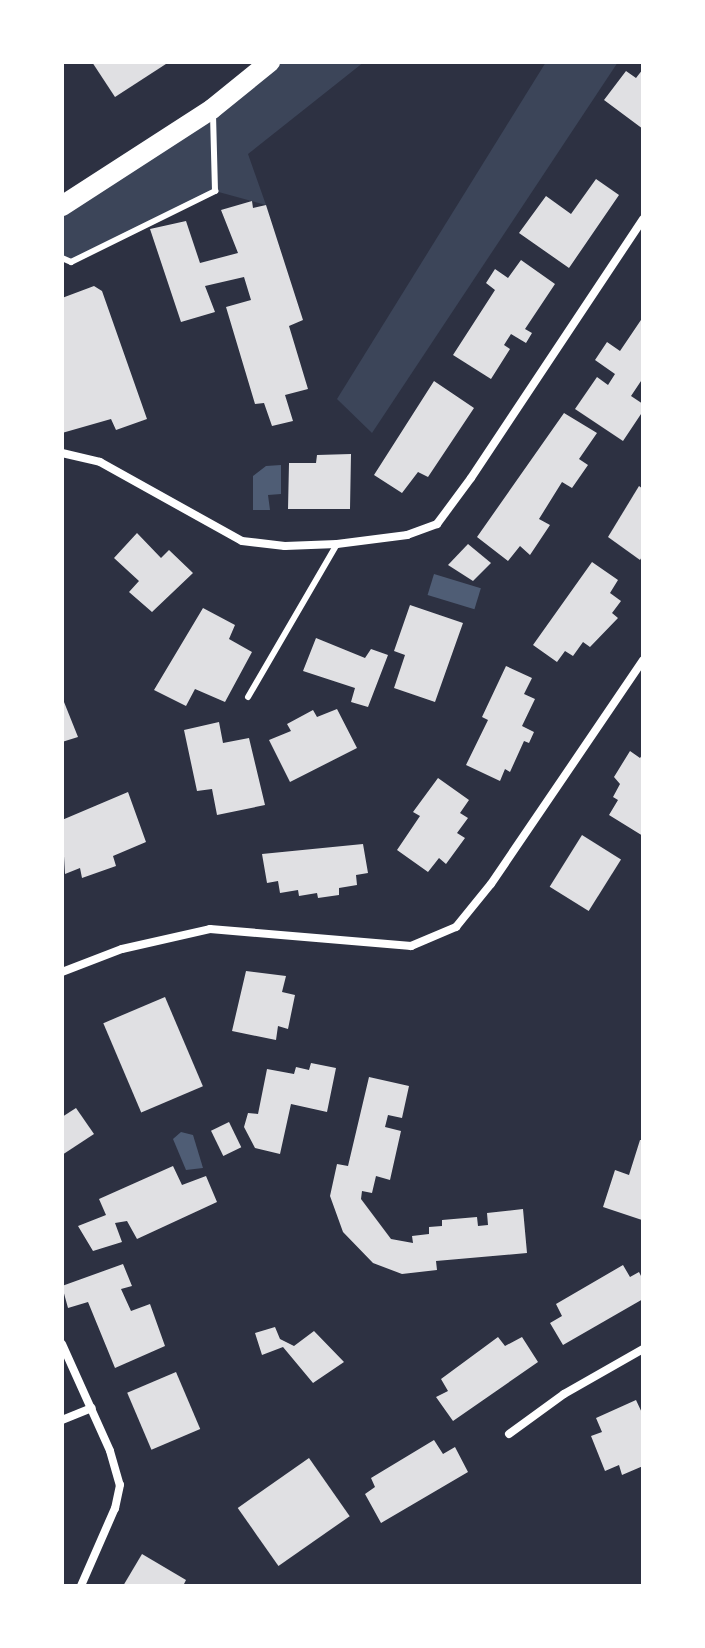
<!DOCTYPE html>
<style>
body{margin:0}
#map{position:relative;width:705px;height:1648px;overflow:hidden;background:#2d3142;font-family:"Playfair Display",serif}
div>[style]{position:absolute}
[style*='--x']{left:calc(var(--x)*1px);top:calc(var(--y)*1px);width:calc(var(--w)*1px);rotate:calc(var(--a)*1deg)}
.green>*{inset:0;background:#3c4559}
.water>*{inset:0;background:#4f5d75;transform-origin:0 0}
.building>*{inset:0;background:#e0e0e3;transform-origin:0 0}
.service>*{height:6px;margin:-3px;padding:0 3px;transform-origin:3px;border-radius:3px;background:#fff}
.minor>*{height:8px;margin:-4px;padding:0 4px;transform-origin:4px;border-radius:4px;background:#fff}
.primary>*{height:20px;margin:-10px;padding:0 10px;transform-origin:10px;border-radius:10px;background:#fff}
span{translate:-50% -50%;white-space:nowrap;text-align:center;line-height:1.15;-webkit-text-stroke:7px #fff;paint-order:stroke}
.frame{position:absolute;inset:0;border:64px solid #fff;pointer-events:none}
</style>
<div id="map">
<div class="green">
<i style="clip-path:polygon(270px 62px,364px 62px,248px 154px,266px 205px,215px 191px,71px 262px,62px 258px,62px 206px)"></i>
<i style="clip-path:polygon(546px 62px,618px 62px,372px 433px,337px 399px)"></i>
</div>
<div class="water">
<i style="clip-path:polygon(281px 465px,281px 494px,268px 495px,270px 510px,253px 510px,253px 476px,266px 466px)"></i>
<i style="left:434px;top:574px;width:49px;height:22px;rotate:17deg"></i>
<i style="clip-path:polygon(181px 1132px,193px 1135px,203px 1168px,186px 1170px,173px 1139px)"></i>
</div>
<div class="building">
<i style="clip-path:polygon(92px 62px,169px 62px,115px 97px)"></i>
<i style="clip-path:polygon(643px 69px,643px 129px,604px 100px,626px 71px,636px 78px)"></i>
<i style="clip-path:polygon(596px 179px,619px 195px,569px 268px,519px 233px,546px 196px,571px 214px)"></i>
<i style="clip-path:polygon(252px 201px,253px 208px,266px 205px,303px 320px,289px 326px,308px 389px,285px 395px,293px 421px,272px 426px,264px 403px,255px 404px,226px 307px,251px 300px,244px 277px,205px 286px,215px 312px,181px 322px,150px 229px,186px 221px,200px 263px,238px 253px,221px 210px)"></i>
<i style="clip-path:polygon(521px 260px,555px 284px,525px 329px,532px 333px,526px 343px,511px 334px,504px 345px,510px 349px,491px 379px,453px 355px,495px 290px,486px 283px,495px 269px,508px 278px)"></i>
<i style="clip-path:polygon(94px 286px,102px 291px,147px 419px,116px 430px,111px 419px,62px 433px,62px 298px)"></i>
<i style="clip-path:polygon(643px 317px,643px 378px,631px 396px,643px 404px,643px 411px,623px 441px,575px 409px,597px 377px,608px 385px,615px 374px,595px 360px,607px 342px,620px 351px)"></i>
<i style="clip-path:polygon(434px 381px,474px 408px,428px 477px,418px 472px,402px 493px,374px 475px)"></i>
<i style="clip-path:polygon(564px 413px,597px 433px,579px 459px,588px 465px,572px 488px,562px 482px,539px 519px,550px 525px,530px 555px,520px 546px,508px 561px,477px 537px)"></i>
<i style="clip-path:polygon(351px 454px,350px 509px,288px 509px,289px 463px,316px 463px,317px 455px)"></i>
<i style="clip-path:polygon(639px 486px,643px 489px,643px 555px,640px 560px,608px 537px)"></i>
<i style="clip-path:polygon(137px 533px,161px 558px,169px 550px,193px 573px,152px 612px,129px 592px,139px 581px,114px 558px)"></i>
<i style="clip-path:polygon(468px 544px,491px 563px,473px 581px,448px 565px)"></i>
<i style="clip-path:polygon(592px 562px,618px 580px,610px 593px,621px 601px,612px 613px,618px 618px,590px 647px,583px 642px,573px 656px,565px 651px,557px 662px,533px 645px)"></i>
<i style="clip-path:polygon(410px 605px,463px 623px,435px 702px,394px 688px,405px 655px,394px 651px)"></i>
<i style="clip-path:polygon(203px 608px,235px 625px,229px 639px,252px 652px,225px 702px,195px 689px,186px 706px,154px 690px)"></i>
<i style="clip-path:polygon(316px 638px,365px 658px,371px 649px,388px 655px,368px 707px,351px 702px,355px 688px,303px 671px)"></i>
<i style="clip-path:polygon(506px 666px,532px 678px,524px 694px,535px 699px,522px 726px,534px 732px,529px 743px,524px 741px,510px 772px,505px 769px,500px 781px,466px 765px,488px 720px,482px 717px)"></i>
<i style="clip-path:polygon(62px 697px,78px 737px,62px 742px)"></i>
<i style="clip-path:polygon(337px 709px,357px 748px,290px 782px,269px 740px,291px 731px,287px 724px,313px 710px,317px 717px)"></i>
<i style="clip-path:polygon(219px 722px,223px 743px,249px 738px,265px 805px,217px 815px,212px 789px,197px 791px,184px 730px)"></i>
<i style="clip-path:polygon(630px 751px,640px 758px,643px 754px,643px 836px,609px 815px,618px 800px,613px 797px,620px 784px,614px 777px)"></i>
<i style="clip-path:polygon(438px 778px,469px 800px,460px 813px,468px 818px,457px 833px,465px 838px,446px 864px,439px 858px,428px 872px,397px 850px,420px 816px,413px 812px)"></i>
<i style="clip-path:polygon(128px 792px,146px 842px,113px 856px,116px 866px,82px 878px,80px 868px,65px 874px,62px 820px)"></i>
<i style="left:582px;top:835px;width:46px;height:61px;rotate:32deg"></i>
<i style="clip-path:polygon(363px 844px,368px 873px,356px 875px,357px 885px,339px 888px,339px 895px,318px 898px,317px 893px,299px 896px,298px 890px,280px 893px,278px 881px,267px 883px,262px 854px)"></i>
<i style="clip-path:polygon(246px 971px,286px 976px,282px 992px,295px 995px,288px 1029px,278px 1026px,276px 1040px,232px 1031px)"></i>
<i style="left:165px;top:997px;width:97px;height:67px;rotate:67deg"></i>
<i style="clip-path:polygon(311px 1063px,336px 1068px,327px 1112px,291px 1104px,280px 1154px,255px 1148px,244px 1127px,248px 1113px,258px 1114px,267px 1069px,294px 1074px,296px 1067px,309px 1070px)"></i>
<i style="clip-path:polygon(369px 1077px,409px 1086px,402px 1118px,388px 1115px,385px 1127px,401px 1131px,390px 1180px,376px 1176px,372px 1193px,362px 1191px,361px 1199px,391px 1239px,413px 1243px,412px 1236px,429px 1234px,429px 1227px,442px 1226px,442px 1220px,477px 1217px,478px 1226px,488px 1225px,487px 1213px,523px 1209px,527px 1253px,436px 1261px,437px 1270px,402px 1274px,373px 1263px,343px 1232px,330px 1196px,337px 1164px,348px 1166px)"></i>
<i style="clip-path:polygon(76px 1108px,94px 1134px,62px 1155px,62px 1117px)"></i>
<i style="left:229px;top:1122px;width:28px;height:20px;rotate:64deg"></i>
<i style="clip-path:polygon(640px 1140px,643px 1140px,642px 1220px,603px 1207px,615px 1170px,629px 1175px)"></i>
<i style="clip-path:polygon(173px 1166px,182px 1185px,206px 1176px,217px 1202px,137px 1239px,127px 1221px,115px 1223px,122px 1242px,93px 1251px,78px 1226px,106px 1215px,99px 1199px)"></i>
<i style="clip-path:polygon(123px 1264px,132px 1286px,121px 1289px,131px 1311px,150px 1304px,165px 1346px,115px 1368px,88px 1302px,68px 1308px,62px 1286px)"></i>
<i style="clip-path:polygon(623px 1265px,630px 1277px,639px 1272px,643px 1280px,643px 1299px,563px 1345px,550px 1323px,562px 1316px,556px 1304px)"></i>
<i style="clip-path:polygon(275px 1327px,280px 1339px,294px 1346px,314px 1331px,344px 1362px,313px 1383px,283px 1347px,262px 1355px,255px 1333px)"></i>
<i style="clip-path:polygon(498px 1337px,505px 1346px,522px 1337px,538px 1362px,453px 1421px,436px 1397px,448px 1391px,441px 1379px)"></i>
<i style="left:176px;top:1372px;width:62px;height:53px;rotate:67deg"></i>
<i style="clip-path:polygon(636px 1400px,643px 1415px,643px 1466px,622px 1475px,619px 1465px,605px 1471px,591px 1436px,602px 1432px,596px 1418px)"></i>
<i style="clip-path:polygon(434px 1440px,443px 1454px,455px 1447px,468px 1472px,381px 1523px,365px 1494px,375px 1487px,371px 1478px)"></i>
<i style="left:309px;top:1458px;width:71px;height:87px;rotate:55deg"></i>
<i style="clip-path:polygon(142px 1554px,186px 1580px,183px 1586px,123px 1586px)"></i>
</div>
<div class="service">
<i style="--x:62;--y:258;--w:10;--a:24"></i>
<i style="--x:71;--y:262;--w:161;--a:-26.2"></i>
<i style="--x:215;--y:191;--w:77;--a:-91.5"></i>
<i style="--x:248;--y:697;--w:177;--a:-59.8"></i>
</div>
<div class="minor">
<i style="--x:62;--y:453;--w:39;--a:13"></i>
<i style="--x:100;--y:462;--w:162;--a:29.1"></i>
<i style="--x:242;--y:541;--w:43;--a:6.6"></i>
<i style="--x:285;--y:546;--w:52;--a:-2.2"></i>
<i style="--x:337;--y:544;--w:71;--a:-7.3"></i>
<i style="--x:407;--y:535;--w:32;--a:-20"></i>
<i style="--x:437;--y:524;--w:57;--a:-53.5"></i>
<i style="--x:471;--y:478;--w:311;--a:-56.4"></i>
<i style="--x:62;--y:972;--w:64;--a:-21"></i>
<i style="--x:122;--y:949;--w:90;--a:-12.8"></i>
<i style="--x:210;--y:929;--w:202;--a:4.8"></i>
<i style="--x:411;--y:946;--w:49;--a:-22.9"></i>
<i style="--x:456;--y:927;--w:55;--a:-50.9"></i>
<i style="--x:491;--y:884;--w:271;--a:-55.8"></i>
<i style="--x:62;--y:1344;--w:117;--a:65.8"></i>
<i style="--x:110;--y:1451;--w:35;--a:74"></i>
<i style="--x:120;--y:1485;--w:24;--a:102"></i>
<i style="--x:115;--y:1508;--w:85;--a:113.6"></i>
<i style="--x:62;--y:1420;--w:32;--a:-22"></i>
<i style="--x:509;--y:1434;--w:68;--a:-36"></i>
<i style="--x:564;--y:1394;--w:91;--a:-29.7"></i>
</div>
<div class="primary">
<i style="--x:62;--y:206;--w:179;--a:-32.9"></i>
<i style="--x:212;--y:109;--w:75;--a:-39"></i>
</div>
<div class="frame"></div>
</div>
